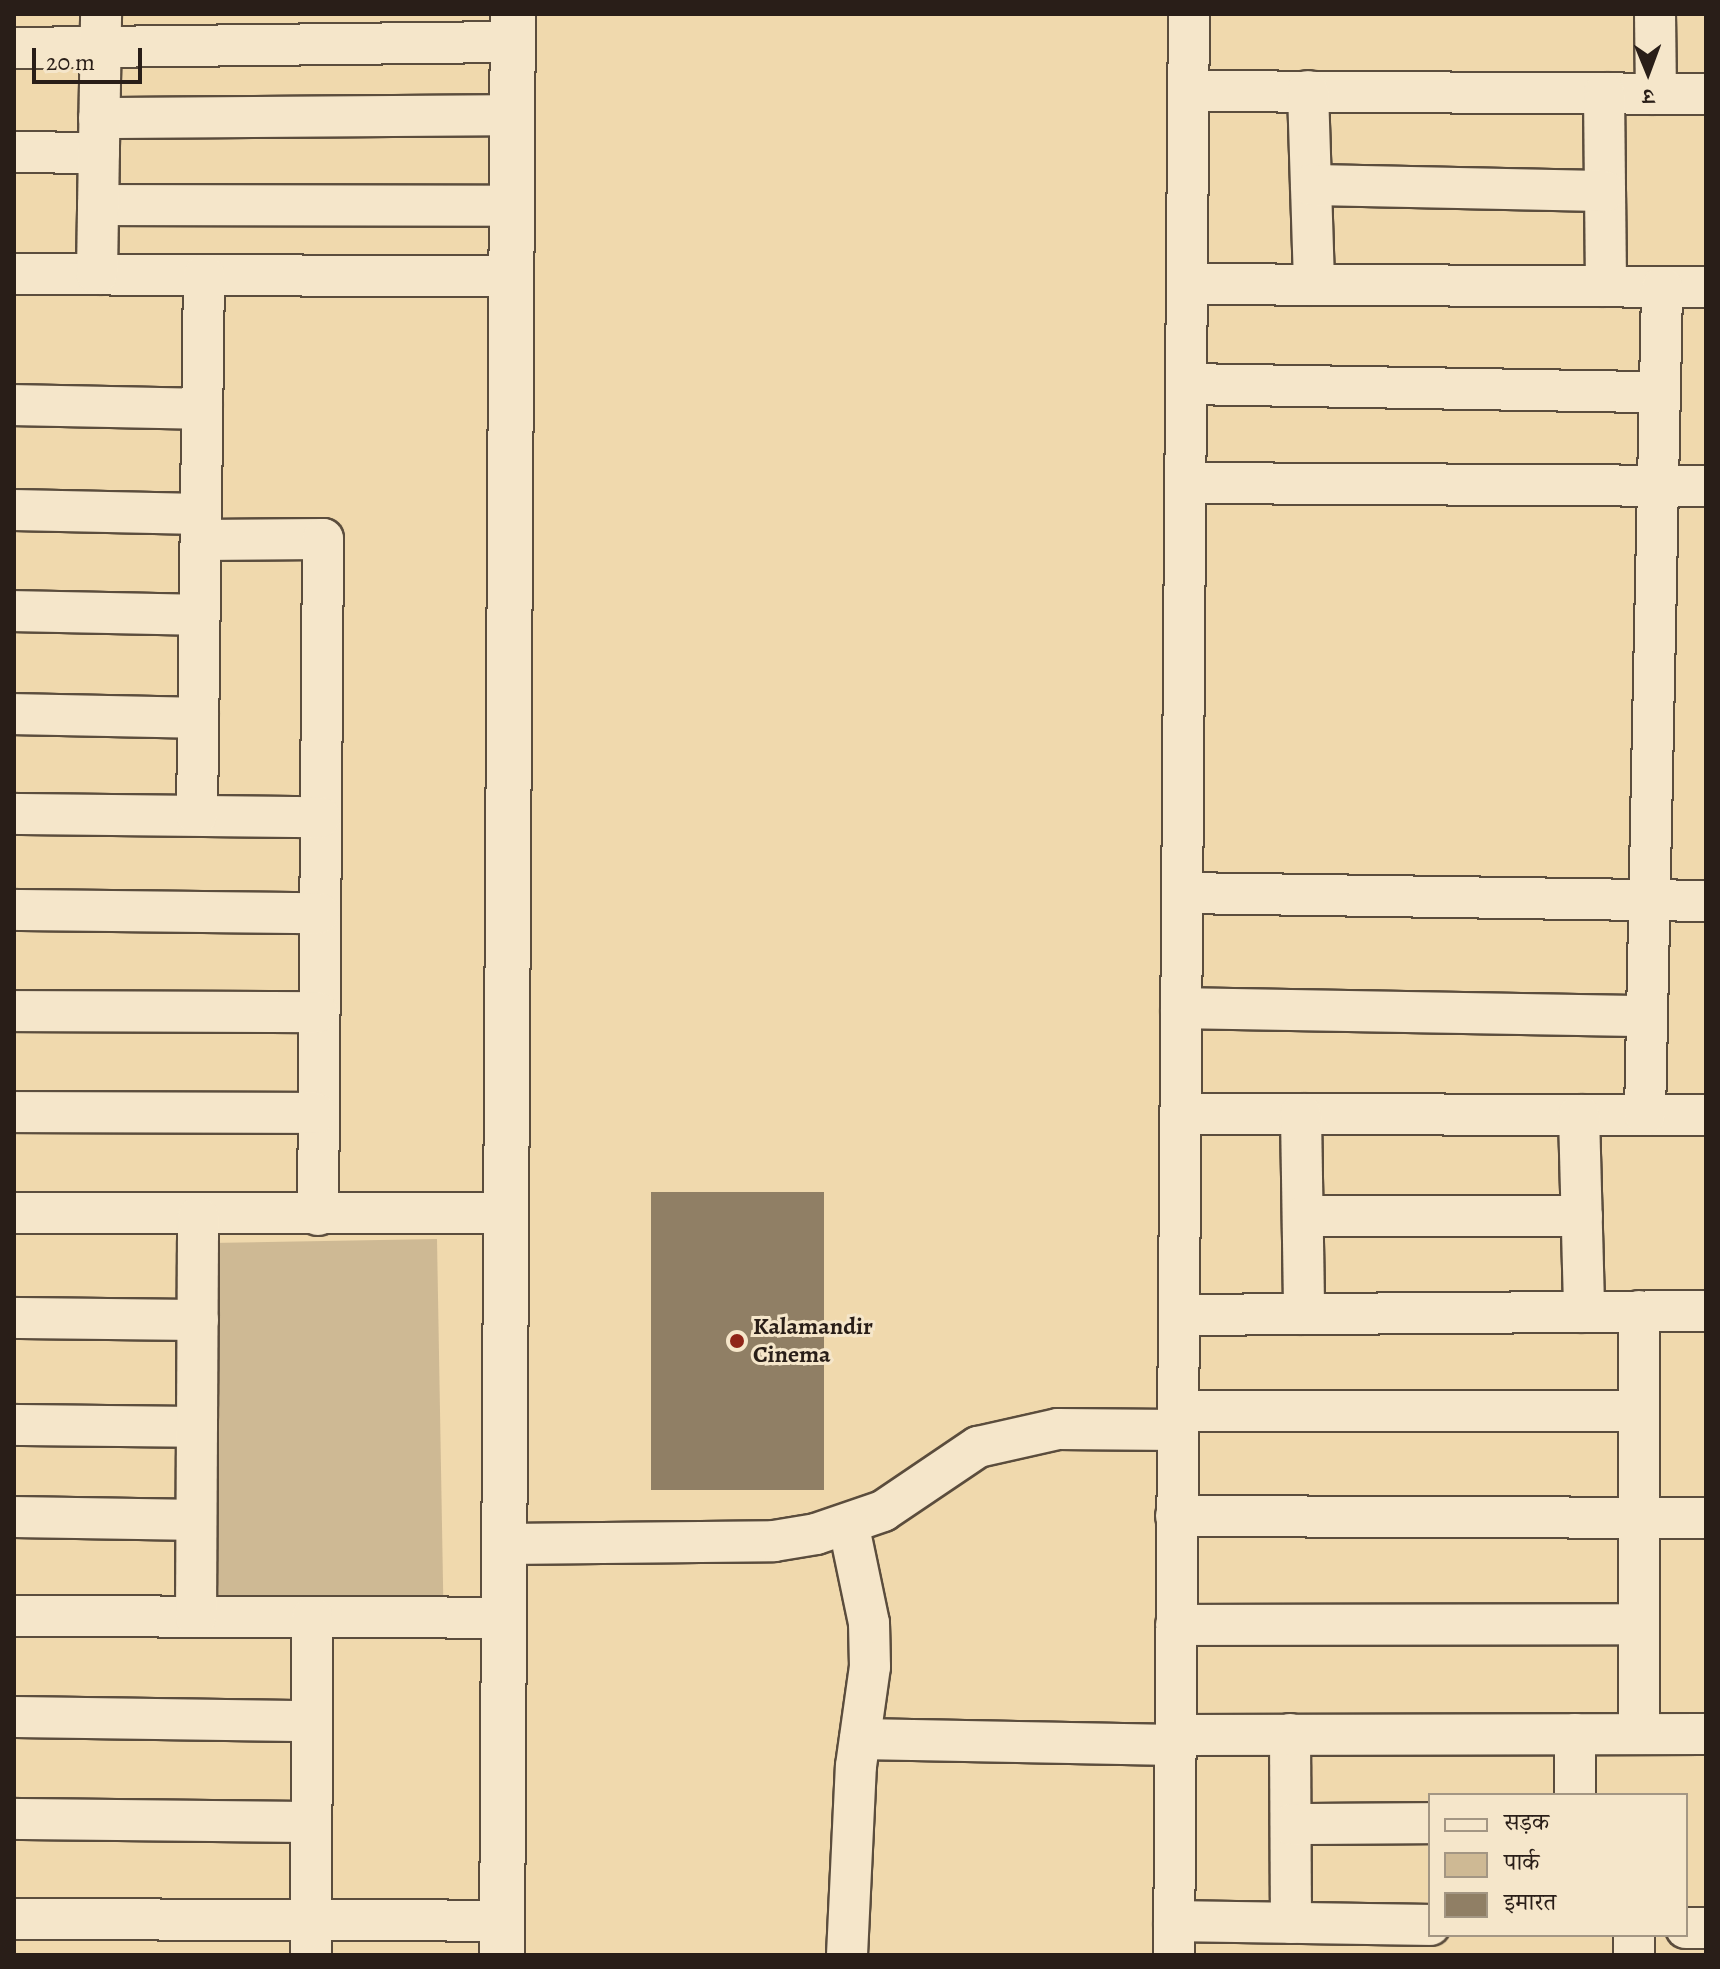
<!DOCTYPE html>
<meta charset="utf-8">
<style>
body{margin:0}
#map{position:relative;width:1720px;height:1969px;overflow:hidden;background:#f0d9ad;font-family:Alegreya,"Noto Serif Devanagari",serif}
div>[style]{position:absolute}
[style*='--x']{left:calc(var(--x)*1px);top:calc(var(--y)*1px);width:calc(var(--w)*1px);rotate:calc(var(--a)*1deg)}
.green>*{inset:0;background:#ceb994;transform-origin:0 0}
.building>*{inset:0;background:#907f65;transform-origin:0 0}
.roads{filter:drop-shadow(2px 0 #5b4d3d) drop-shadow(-2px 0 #5b4d3d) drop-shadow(0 2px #5b4d3d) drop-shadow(0 -2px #5b4d3d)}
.minor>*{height:40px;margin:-20px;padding:0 20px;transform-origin:20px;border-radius:20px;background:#f5e6ca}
.tertiary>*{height:44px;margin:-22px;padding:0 22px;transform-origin:22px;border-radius:22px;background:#f5e6ca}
.dots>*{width:22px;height:22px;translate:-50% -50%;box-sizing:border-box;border:4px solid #f5e6ca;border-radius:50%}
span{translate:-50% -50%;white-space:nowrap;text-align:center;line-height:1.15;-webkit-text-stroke:6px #f5e6ca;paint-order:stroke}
.poi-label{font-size:24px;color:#291e18;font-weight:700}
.left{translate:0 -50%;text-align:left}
.frame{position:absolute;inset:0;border:16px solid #291e18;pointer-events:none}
.legend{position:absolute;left:1428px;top:1793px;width:260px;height:144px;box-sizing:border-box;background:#f5e6ca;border:2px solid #a39683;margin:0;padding:10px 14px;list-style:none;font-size:24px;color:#291e18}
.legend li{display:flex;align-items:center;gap:16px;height:40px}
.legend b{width:40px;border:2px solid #a39683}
.north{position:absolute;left:1608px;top:32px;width:80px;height:80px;-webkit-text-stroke:6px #f5e6ca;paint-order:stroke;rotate:179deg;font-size:22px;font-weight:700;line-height:32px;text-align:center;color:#291e18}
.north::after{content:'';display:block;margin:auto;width:28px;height:36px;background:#291e18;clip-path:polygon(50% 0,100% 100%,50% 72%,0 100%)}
.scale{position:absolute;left:32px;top:48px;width:110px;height:36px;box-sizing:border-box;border:4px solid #291e18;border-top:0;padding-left:10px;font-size:24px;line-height:28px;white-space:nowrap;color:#291e18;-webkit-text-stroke:6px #f5e6ca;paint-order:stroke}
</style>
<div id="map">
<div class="green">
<i style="left:437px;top:1239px;width:356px;height:227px;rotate:89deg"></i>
</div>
<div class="building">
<i style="left:651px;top:1192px;width:173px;height:298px"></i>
</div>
<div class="roads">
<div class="minor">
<i style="--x:1655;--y:14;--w:80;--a:89.3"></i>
<i style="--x:14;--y:48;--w:499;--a:-0.7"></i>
<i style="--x:1189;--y:91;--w:517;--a:0.33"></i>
<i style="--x:1308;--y:91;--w:194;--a:88.2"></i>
<i style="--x:1604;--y:93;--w:193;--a:89.4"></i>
<i style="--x:99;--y:118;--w:414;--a:-0.4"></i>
<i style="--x:14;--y:152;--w:85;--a:0.7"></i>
<i style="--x:1311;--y:185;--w:294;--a:1.2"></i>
<i style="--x:98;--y:205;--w:414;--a:0.1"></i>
<i style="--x:14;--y:274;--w:498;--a:0.3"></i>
<i style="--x:97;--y:274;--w:260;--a:-89.1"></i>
<i style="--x:1187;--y:284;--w:519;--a:0.33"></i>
<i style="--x:1186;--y:384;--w:473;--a:1"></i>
<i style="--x:14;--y:405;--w:188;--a:1.2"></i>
<i style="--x:1185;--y:483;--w:521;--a:0.33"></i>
<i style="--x:14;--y:510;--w:187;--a:1.2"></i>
<i style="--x:201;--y:540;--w:122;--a:-0.5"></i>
<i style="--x:323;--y:539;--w:676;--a:90.42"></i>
<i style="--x:14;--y:611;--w:185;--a:1.2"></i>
<i style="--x:14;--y:714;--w:184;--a:1.2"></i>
<i style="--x:14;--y:814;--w:306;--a:0.6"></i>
<i style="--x:197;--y:815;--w:540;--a:-89.26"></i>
<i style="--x:1182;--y:893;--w:524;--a:0.87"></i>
<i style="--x:14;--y:910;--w:305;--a:0.6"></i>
<i style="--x:1181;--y:1008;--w:464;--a:1"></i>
<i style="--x:14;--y:1011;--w:303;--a:0.2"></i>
<i style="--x:14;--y:1112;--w:302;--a:0.2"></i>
<i style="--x:1180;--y:1114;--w:526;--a:0.11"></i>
<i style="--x:1301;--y:1114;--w:200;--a:89.1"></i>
<i style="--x:1579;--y:1115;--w:197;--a:88.5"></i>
<i style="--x:1645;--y:1115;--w:828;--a:-88.82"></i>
<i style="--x:14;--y:1213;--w:492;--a:0"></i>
<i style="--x:1303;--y:1216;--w:279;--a:0"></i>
<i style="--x:1179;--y:1315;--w:527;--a:-0.43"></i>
<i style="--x:14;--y:1318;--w:184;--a:0.6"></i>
<i style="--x:1178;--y:1411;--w:461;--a:0"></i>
<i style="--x:14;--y:1425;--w:183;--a:0.6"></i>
<i style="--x:1176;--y:1516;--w:530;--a:0.22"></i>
<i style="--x:14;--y:1517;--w:182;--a:0.9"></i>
<i style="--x:504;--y:1544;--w:270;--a:-0.6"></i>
<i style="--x:774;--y:1541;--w:43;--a:-9.5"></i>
<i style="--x:816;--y:1534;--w:71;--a:-18.9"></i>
<i style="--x:883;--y:1511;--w:115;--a:-34"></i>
<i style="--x:978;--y:1447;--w:82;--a:-12.7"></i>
<i style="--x:1058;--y:1429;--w:120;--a:0.5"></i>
<i style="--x:14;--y:1616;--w:489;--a:0.2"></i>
<i style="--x:196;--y:1617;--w:400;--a:-89.7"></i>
<i style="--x:1176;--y:1625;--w:463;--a:-0.1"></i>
<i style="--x:14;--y:1717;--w:297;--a:0.8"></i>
<i style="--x:1290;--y:1734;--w:189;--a:89.7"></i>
<i style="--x:1639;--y:1734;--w:423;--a:-90"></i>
<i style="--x:1176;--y:1735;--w:530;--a:-0.11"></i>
<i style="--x:860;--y:1739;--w:315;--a:1.1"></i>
<i style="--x:1575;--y:1795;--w:61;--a:-90"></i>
<i style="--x:14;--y:1819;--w:297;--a:0.6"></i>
<i style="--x:1291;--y:1824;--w:139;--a:-0.4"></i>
<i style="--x:14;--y:1919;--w:488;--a:0.2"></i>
<i style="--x:1174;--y:1921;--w:256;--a:0.9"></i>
<i style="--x:1686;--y:1928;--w:20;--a:0"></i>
<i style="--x:1634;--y:1935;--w:20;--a:90"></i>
<i style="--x:311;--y:1955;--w:338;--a:-89.8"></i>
<i style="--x:847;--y:1955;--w:189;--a:-87.3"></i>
<i style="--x:856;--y:1766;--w:100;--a:-82"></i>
<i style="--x:870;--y:1667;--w:44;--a:-91.3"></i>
<i style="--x:869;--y:1623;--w:98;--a:-101.8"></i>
<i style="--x:1174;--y:1955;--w:1941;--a:-89.56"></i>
</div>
<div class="tertiary">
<i style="--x:502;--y:1955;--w:1941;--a:-89.68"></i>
</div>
</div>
<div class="dots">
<i style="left:737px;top:1341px;background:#8f2418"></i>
</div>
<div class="poi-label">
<span class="left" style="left:753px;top:1341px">Kalamandir<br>Cinema</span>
</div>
<div class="frame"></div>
<ul class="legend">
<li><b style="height:10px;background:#f5e6ca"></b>सड़क</li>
<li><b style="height:22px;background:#ceb994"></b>पार्क</li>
<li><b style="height:22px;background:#907f65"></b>इमारत</li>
</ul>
<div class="north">उ</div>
<div class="scale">20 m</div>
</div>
